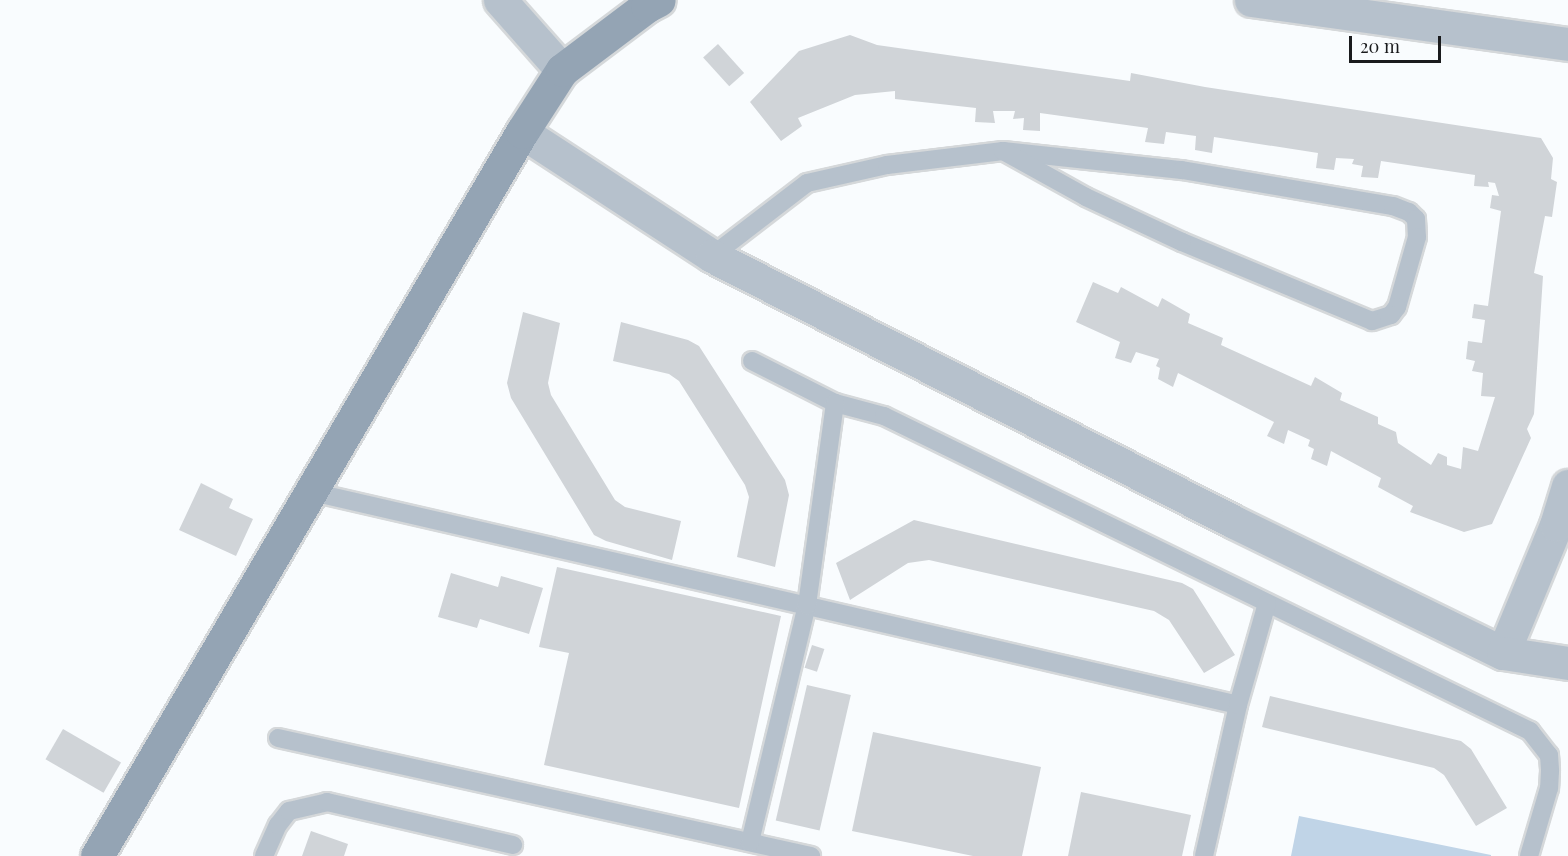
<!DOCTYPE html>
<style>
body{margin:0}
#map{position:relative;width:1568px;height:856px;overflow:hidden;background:#f9fcfe;font-family:"Playfair Display",serif}
div>[style]{position:absolute}
[style*='--x']{left:calc(var(--x)*1px);top:calc(var(--y)*1px);width:calc(var(--w)*1px);rotate:calc(var(--a)*1deg)}
.green>*{inset:0;background:#c0d4e7}
.building>*{inset:0;background:#d0d4d8;transform-origin:0 0}
.roads{filter:drop-shadow(2px 0 #d5d8da) drop-shadow(-2px 0 #d5d8da) drop-shadow(0 2px #d5d8da) drop-shadow(0 -2px #d5d8da)}
.lane>*{height:18px;margin:-9px;padding:0 9px;transform-origin:9px;border-radius:9px;background:#b6c1cc}
.street>*{height:33px;margin:-16.5px;padding:0 16.5px;transform-origin:16.5px;border-radius:16.5px;background:#b6c1cc}
.secondary>*{height:33px;margin:-16.5px;padding:0 16.5px;transform-origin:16.5px;border-radius:16.5px;background:#94a4b4}
span{translate:-50% -50%;white-space:nowrap;text-align:center;line-height:1.15;-webkit-text-stroke:4.5px #f9fcfe;paint-order:stroke}
.scale{position:absolute;left:1349px;top:36px;width:92px;height:27px;box-sizing:border-box;border:3px solid #1a1b1d;border-top:0;padding-left:8px;font-size:18px;line-height:21px;white-space:nowrap;color:#1a1b1d;-webkit-text-stroke:4px #f9fcfe;paint-order:stroke}
</style>
<div id="map">
<div class="green">
<i style="clip-path:polygon(1299px 816px,1491px 855px,1491px 856px,1291px 856px)"></i>
</div>
<div class="building">
<i style="clip-path:polygon(850px 35px,877px 45px,1130px 81px,1131px 73px,1205px 87px,1541px 138px,1553px 158px,1551px 179px,1557px 182px,1552px 217px,1545px 216px,1534px 273px,1543px 276px,1534px 414px,1527px 429px,1531px 438px,1492px 524px,1464px 532px,1410px 512px,1413px 506px,1378px 487px,1381px 478px,1331px 451px,1327px 466px,1311px 459px,1314px 449px,1308px 446px,1310px 440px,1288px 430px,1284px 444px,1267px 436px,1274px 422px,1178px 373px,1173px 387px,1158px 379px,1160px 368px,1156px 366px,1159px 359px,1136px 352px,1131px 363px,1115px 358px,1120px 342px,1076px 322px,1093px 282px,1118px 293px,1121px 287px,1158px 307px,1162px 298px,1190px 314px,1188px 323px,1223px 338px,1221px 345px,1311px 386px,1315px 377px,1342px 393px,1340px 400px,1378px 417px,1378px 424px,1396px 432px,1398px 443px,1431px 465px,1438px 453px,1447px 457px,1447px 465px,1461px 469px,1463px 447px,1478px 451px,1495px 397px,1481px 396px,1483px 373px,1472px 371px,1475px 361px,1466px 359px,1468px 341px,1482px 343px,1485px 320px,1472px 318px,1474px 304px,1488px 306px,1501px 211px,1490px 208px,1492px 195px,1499px 196px,1495px 183px,1488px 182px,1489px 187px,1474px 186px,1475px 175px,1381px 161px,1378px 178px,1361px 177px,1363px 166px,1352px 164px,1354px 159px,1336px 158px,1334px 170px,1316px 168px,1318px 153px,1214px 137px,1212px 153px,1195px 150px,1196px 136px,1166px 132px,1164px 144px,1145px 142px,1148px 128px,1040px 113px,1040px 131px,1023px 130px,1024px 118px,1013px 119px,1015px 111px,993px 111px,995px 123px,975px 122px,976px 108px,895px 99px,895px 91px,855px 95px,798px 118px,802px 126px,781px 141px,750px 102px,799px 51px)"></i>
<i style="left:718px;top:44px;width:39px;height:20px;rotate:48deg"></i>
<i style="clip-path:polygon(523px 312px,560px 323px,548px 383px,551px 395px,615px 500px,625px 507px,681px 521px,672px 560px,606px 541px,594px 535px,511px 398px,507px 383px)"></i>
<i style="clip-path:polygon(621px 322px,688px 340px,699px 346px,785px 480px,789px 495px,775px 567px,737px 557px,749px 497px,745px 485px,679px 381px,669px 374px,613px 361px)"></i>
<i style="clip-path:polygon(201px 483px,233px 499px,229px 508px,253px 519px,236px 556px,179px 530px)"></i>
<i style="clip-path:polygon(914px 520px,1182px 583px,1193px 589px,1235px 655px,1204px 673px,1169px 620px,1154px 611px,929px 560px,908px 563px,850px 600px,836px 563px)"></i>
<i style="clip-path:polygon(557px 567px,781px 616px,739px 808px,544px 765px,569px 653px,539px 647px)"></i>
<i style="clip-path:polygon(451px 573px,498px 587px,501px 576px,543px 588px,529px 634px,480px 619px,477px 628px,438px 617px)"></i>
<i style="left:812px;top:645px;width:13px;height:24px;rotate:18deg"></i>
<i style="left:807px;top:685px;width:45px;height:139px;rotate:13deg"></i>
<i style="clip-path:polygon(1270px 696px,1461px 741px,1471px 749px,1507px 808px,1476px 826px,1444px 775px,1434px 768px,1262px 727px)"></i>
<i style="left:63px;top:729px;width:67px;height:35px;rotate:30deg"></i>
<i style="clip-path:polygon(873px 732px,1041px 767px,1022px 856px,973px 856px,852px 831px)"></i>
<i style="clip-path:polygon(1081px 792px,1191px 815px,1182px 856px,1068px 856px)"></i>
<i style="clip-path:polygon(311px 831px,348px 844px,344px 856px,302px 856px)"></i>
</div>
<div class="roads">
<div class="lane">
<i style="--x:712;--y:256;--w:120;--a:-37.5"></i>
<i style="--x:807;--y:183;--w:82;--a:-12.7"></i>
<i style="--x:887;--y:165;--w:117;--a:-6.9"></i>
<i style="--x:1003;--y:151;--w:180;--a:6.1"></i>
<i style="--x:1182;--y:170;--w:214;--a:9.7"></i>
<i style="--x:1393;--y:206;--w:17;--a:21"></i>
<i style="--x:1409;--y:212;--w:10;--a:45"></i>
<i style="--x:1416;--y:219;--w:18;--a:87"></i>
<i style="--x:1417;--y:237;--w:73;--a:105.9"></i>
<i style="--x:1397;--y:307;--w:10;--a:127"></i>
<i style="--x:1391;--y:315;--w:20;--a:162"></i>
<i style="--x:1372;--y:321;--w:206;--a:-157.4"></i>
<i style="--x:1182;--y:242;--w:106;--a:-154.9"></i>
<i style="--x:1086;--y:197;--w:95;--a:-151"></i>
<i style="--x:752;--y:361;--w:93;--a:26.8"></i>
<i style="--x:835;--y:403;--w:51;--a:14.9"></i>
<i style="--x:884;--y:416;--w:719;--a:25.99"></i>
<i style="--x:1530;--y:731;--w:31;--a:52"></i>
<i style="--x:1549;--y:755;--w:16;--a:86"></i>
<i style="--x:1550;--y:771;--w:17;--a:93"></i>
<i style="--x:1549;--y:788;--w:71;--a:106.4"></i>
<i style="--x:312;--y:492;--w:950;--a:12.95"></i>
<i style="--x:278;--y:738;--w:546;--a:12.48"></i>
<i style="--x:750;--y:842;--w:244;--a:-76.5"></i>
<i style="--x:807;--y:605;--w:204;--a:-82.1"></i>
<i style="--x:264;--y:856;--w:34;--a:-66"></i>
<i style="--x:278;--y:825;--w:18;--a:-52"></i>
<i style="--x:289;--y:811;--w:39;--a:-13"></i>
<i style="--x:327;--y:802;--w:191;--a:13"></i>
<i style="--x:1204;--y:856;--w:155;--a:-77.3"></i>
<i style="--x:1238;--y:705;--w:106;--a:-74.1"></i>
</div>
<div class="street">
<i style="--x:500;--y:0;--w:94;--a:48.5"></i>
<i style="--x:1251;--y:0;--w:320;--a:7.9"></i>
<i style="--x:522;--y:132;--w:227;--a:33.1"></i>
<i style="--x:712;--y:256;--w:586;--a:27"></i>
<i style="--x:1234;--y:522;--w:299;--a:26"></i>
<i style="--x:1503;--y:653;--w:139;--a:-67.5"></i>
<i style="--x:1556;--y:525;--w:41;--a:-72.9"></i>
<i style="--x:1503;--y:653;--w:66;--a:8.7"></i>
</div>
<div class="secondary">
<i style="--x:97;--y:856;--w:840;--a:-59.59"></i>
<i style="--x:522;--y:132;--w:74;--a:-57.2"></i>
<i style="--x:562;--y:70;--w:106;--a:-37"></i>
<i style="--x:647;--y:6;--w:13;--a:-27"></i>
</div>
</div>
<div class="scale">20 m</div>
</div>
